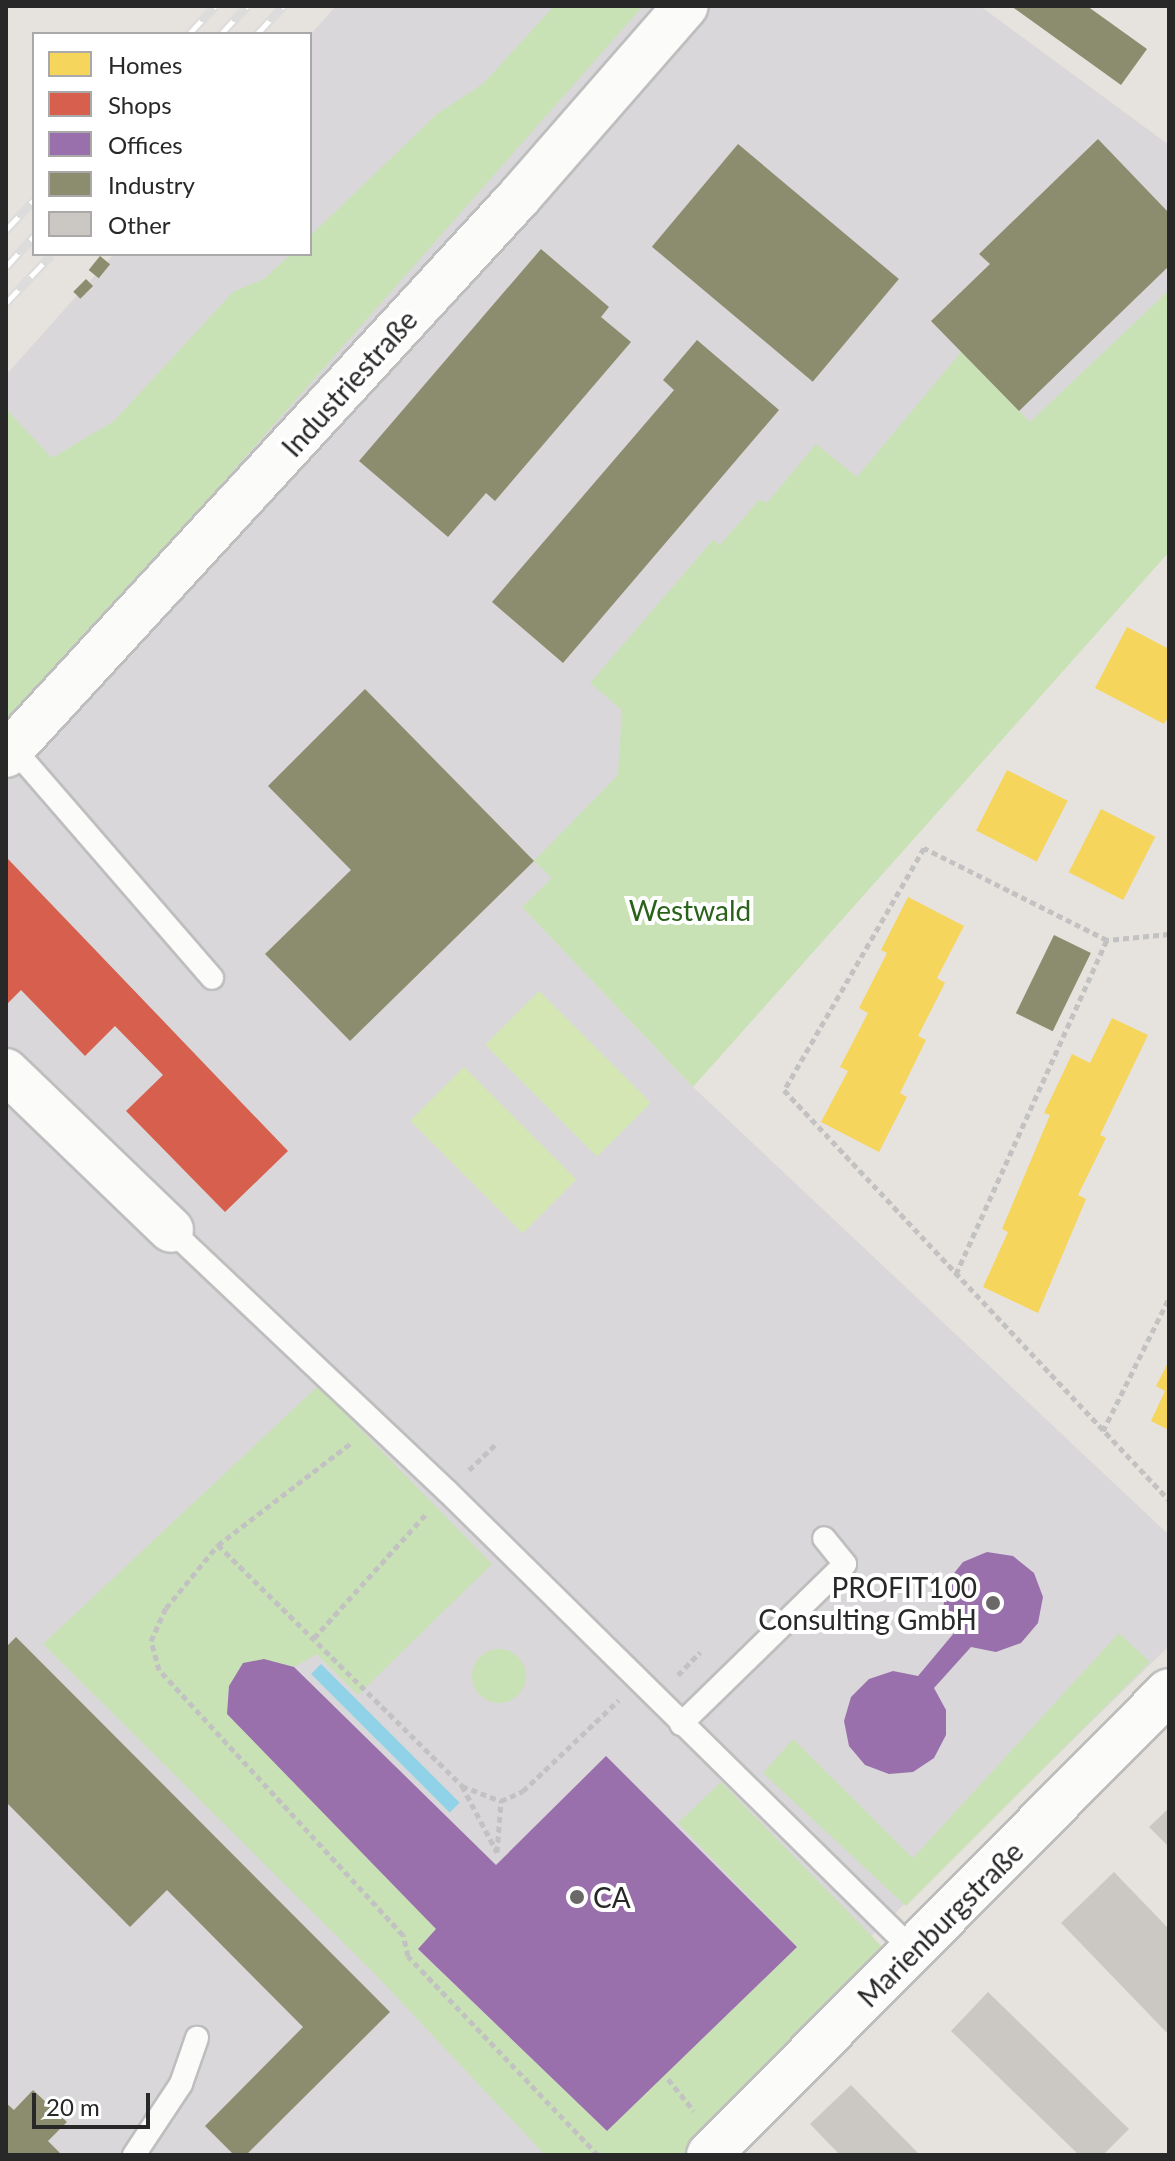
<!DOCTYPE html>
<meta charset="utf-8">
<style>
body{margin:0}
#map{position:relative;width:1175px;height:2161px;overflow:hidden;background:#e6e2dd;font-family:Lato,sans-serif}
div>[style]{position:absolute}
[style*='--x']{left:calc(var(--x)*1px);top:calc(var(--y)*1px);width:calc(var(--w)*1px);rotate:calc(var(--a)*1deg)}
.industrial>*{inset:0;background:#d9d7d9}
.green>*{inset:0;background:#c8e2b5}
.round{border-radius:50%}
.pitch>*{inset:0;background:#d3e6b3;transform-origin:0 0}
.water>*{inset:0;background:#90d3e8;transform-origin:0 0}
.homes>*{inset:0;background:#f6d55c;transform-origin:0 0}
.shops>*{inset:0;background:#d6604d}
.offices>*{inset:0;background:#9970ab}
.industry>*{inset:0;background:#8c8c6e;transform-origin:0 0}
.building>*{inset:0;background:#cbc8c4}
.path>*{height:5px;margin-top:-2.5px;transform-origin:0;background:repeating-linear-gradient(90deg,#c3c2c2 0 6px,transparent 0 10px)}
.roads{filter:drop-shadow(2px 0 #bfbebf) drop-shadow(-2px 0 #bfbebf) drop-shadow(0 2px #bfbebf) drop-shadow(0 -2px #bfbebf)}
.service>*{height:22px;margin:-11px;padding:0 11px;transform-origin:11px;border-radius:11px;background:#fbfbfa}
.minor>*{height:44px;margin:-22px;padding:0 22px;transform-origin:22px;border-radius:22px;background:#fbfbfa}
.rail>*{height:9px;margin-top:-4.5px;transform-origin:0;background:repeating-linear-gradient(90deg,#fff 0 18px,#dcdcdd 0 36px);box-sizing:border-box;border-block:2px solid #dcdcdd}
.dots>*{width:22px;height:22px;translate:-50% -50%;box-sizing:border-box;border:4px solid #fff;border-radius:50%}
span{translate:-50% -50%;white-space:nowrap;text-align:center;line-height:1.15;-webkit-text-stroke:8px #fff;paint-order:stroke}
.street-label{font-size:28px;color:#282828}
.park-label{font-size:28px;color:#296319}
.poi-label{font-size:28px;color:#282828}
.right{translate:-100% -50%;text-align:right}
.left{translate:0 -50%;text-align:left}
.frame{position:absolute;inset:0;border:8px solid #282828;pointer-events:none}
.legend{position:absolute;left:32px;top:32px;width:280px;height:224px;box-sizing:border-box;background:#fff;border:2px solid #a9a9a9;margin:0;padding:10px 14px;list-style:none;font-size:24px;color:#282828}
.legend li{display:flex;align-items:center;gap:16px;height:40px}
.legend b{width:40px;border:2px solid #a9a9a9}
.scale{position:absolute;left:32px;top:2093px;width:118px;height:36px;box-sizing:border-box;border:4px solid #282828;border-top:0;padding-left:10px;font-size:24px;line-height:28px;white-space:nowrap;color:#282828;-webkit-text-stroke:6px #fff;paint-order:stroke}
</style>
<div id="map">
<div class="industrial">
<i style="clip-path:polygon(336px 6px,980px 6px,1169px 145px,1169px 290px,522px 907px,693px 1087px,1169px 1535px,1169px 1646px,647px 2155px,6px 2155px,6px 506px,52px 459px,6px 409px,6px 375px,114px 254px,310px 254px,310px 35px)"></i>
</div>
<div class="green">
<i style="clip-path:polygon(554px 6px,643px 6px,216px 490px,221px 496px,6px 727px,6px 409px,52px 458px,114px 421px,233px 292px,264px 279px,291px 254px,310px 254px,310px 236px,437px 114px,484px 83px)"></i>
<i style="clip-path:polygon(1169px 290px,1169px 552px,693px 1087px,522px 907px,552px 878px,534px 861px,618px 775px,622px 710px,590px 683px,713px 540px,720px 545px,760px 499px,767px 503px,816px 444px,857px 477px,961px 352px,1030px 422px)"></i>
<i style="clip-path:polygon(318px 1386px,492px 1564px,358px 1695px,317px 1654px,294px 1667px,264px 1660px,243px 1664px,229px 1686px,227px 1714px,436px 1929px,418px 1950px,607px 2131px,797px 1947px,678px 1823px,721px 1782px,897px 1962px,698px 2155px,545px 2155px,374px 1973px,43px 1644px)"></i>
<i style="clip-path:polygon(1119px 1633px,1150px 1662px,906px 1906px,763px 1773px,793px 1739px,913px 1858px)"></i>
<i class="round" style="left:472px;top:1649px;width:54px;height:54px"></i>
</div>
<div class="pitch">
<i style="left:539px;top:991px;width:158px;height:76px;rotate:45deg"></i>
<i style="left:464px;top:1067px;width:159px;height:76px;rotate:45deg"></i>
</div>
<div class="water">
<i style="left:321px;top:1664px;width:196px;height:14px;rotate:45deg"></i>
</div>
<div class="homes">
<i style="clip-path:polygon(1127px 627px,1169px 649px,1169px 715px,1164px 724px,1095px 688px)"></i>
<i style="left:1007px;top:770px;width:68px;height:68px;rotate:27deg"></i>
<i style="left:1101px;top:809px;width:61px;height:71px;rotate:27deg"></i>
<i style="clip-path:polygon(908px 897px,964px 926px,937px 978px,945px 983px,918px 1036px,926px 1040px,900px 1093px,907px 1097px,879px 1152px,821px 1122px,848px 1071px,840px 1067px,868px 1013px,859px 1008px,887px 953px,881px 950px)"></i>
<i style="clip-path:polygon(1112px 1018px,1148px 1035px,1100px 1135px,1106px 1138px,1078px 1195px,1086px 1199px,1038px 1313px,983px 1287px,1008px 1232px,1002px 1229px,1050px 1115px,1044px 1113px,1072px 1054px,1090px 1063px)"></i>
<i style="clip-path:polygon(1169px 1361px,1169px 1430px,1151px 1421px,1165px 1391px,1156px 1386px)"></i>
</div>
<div class="shops">
<i style="clip-path:polygon(8px 859px,288px 1151px,225px 1212px,126px 1111px,163px 1075px,115px 1026px,85px 1056px,21px 990px,6px 1005px)"></i>
</div>
<div class="offices">
<i style="clip-path:polygon(987px 1552px,1013px 1556px,1034px 1573px,1043px 1597px,1038px 1623px,1021px 1643px,996px 1652px,971px 1647px,934px 1688px,946px 1710px,946px 1735px,934px 1758px,913px 1772px,889px 1774px,865px 1765px,849px 1746px,844px 1721px,851px 1697px,869px 1679px,893px 1671px,918px 1676px,954px 1633px,943px 1609px,947px 1582px,963px 1562px)"></i>
<i style="clip-path:polygon(264px 1659px,294px 1667px,496px 1865px,606px 1756px,797px 1947px,607px 2131px,418px 1949px,436px 1929px,227px 1714px,229px 1686px,243px 1663px)"></i>
</div>
<div class="industry">
<i style="clip-path:polygon(1011px 6px,1087px 6px,1147px 49px,1121px 85px)"></i>
<i style="clip-path:polygon(1098px 139px,1169px 213px,1169px 266px,1019px 411px,931px 321px,990px 264px,979px 254px)"></i>
<i style="left:738px;top:144px;width:210px;height:134px;rotate:40deg"></i>
<i style="clip-path:polygon(541px 249px,609px 307px,601px 317px,631px 342px,495px 501px,486px 493px,448px 537px,359px 461px)"></i>
<i style="left:100px;top:256px;width:13px;height:18px;rotate:39deg"></i>
<i style="left:86px;top:279px;width:10px;height:18px;rotate:45deg"></i>
<i style="clip-path:polygon(697px 340px,779px 410px,563px 663px,492px 602px,674px 390px,663px 380px)"></i>
<i style="clip-path:polygon(365px 689px,534px 861px,350px 1041px,265px 954px,351px 870px,268px 786px)"></i>
<i style="left:1054px;top:935px;width:41px;height:87px;rotate:26deg"></i>
<i style="clip-path:polygon(16px 1637px,390px 2012px,246px 2155px,234px 2155px,205px 2126px,303px 2027px,167px 1890px,130px 1927px,6px 1802px,6px 1647px)"></i>
<i style="clip-path:polygon(33px 2090px,67px 2122px,48px 2141px,62px 2155px,6px 2155px,6px 2103px,14px 2110px)"></i>
</div>
<div class="building">
<i style="clip-path:polygon(1169px 1808px,1169px 1847px,1149px 1827px)"></i>
<i style="clip-path:polygon(1114px 1872px,1169px 1929px,1169px 2035px,1061px 1923px)"></i>
<i style="clip-path:polygon(988px 1992px,1129px 2129px,1103px 2155px,1079px 2155px,951px 2031px)"></i>
<i style="clip-path:polygon(851px 2085px,920px 2155px,840px 2155px,810px 2124px)"></i>
</div>
<div class="path">
<i style="--x:1169;--y:934;--w:62;--a:174.5"></i>
<i style="--x:1107;--y:940;--w:205;--a:-153.3"></i>
<i style="--x:924;--y:848;--w:280;--a:120"></i>
<i style="--x:784;--y:1090;--w:562;--a:46.8"></i>
<i style="--x:956;--y:1274;--w:367;--a:-65.7"></i>
<i style="--x:1103;--y:1431;--w:148;--a:-63.6"></i>
<i style="--x:469;--y:1470;--w:40;--a:-44"></i>
<i style="--x:218;--y:1545;--w:169;--a:-37.5"></i>
<i style="--x:314;--y:1638;--w:167;--a:-47.9"></i>
<i style="--x:678;--y:1675;--w:32;--a:-46"></i>
<i style="--x:462;--y:1786;--w:75;--a:62.1"></i>
<i style="--x:497;--y:1852;--w:51;--a:-85.5"></i>
<i style="--x:668;--y:2079;--w:41;--a:50.9"></i>
<i style="--x:598;--y:2155;--w:275;--a:-133.7"></i>
<i style="--x:408;--y:1956;--w:22;--a:-103"></i>
<i style="--x:403;--y:1935;--w:360;--a:-132.6"></i>
<i style="--x:159;--y:1670;--w:30;--a:-105"></i>
<i style="--x:151;--y:1641;--w:36;--a:-66"></i>
<i style="--x:166;--y:1608;--w:82;--a:-50.5"></i>
<i style="--x:218;--y:1545;--w:343;--a:44.6"></i>
<i style="--x:462;--y:1786;--w:42;--a:21"></i>
<i style="--x:501;--y:1801;--w:24;--a:-24"></i>
<i style="--x:523;--y:1791;--w:132;--a:-43.5"></i>
</div>
<div class="roads">
<div class="service">
<i style="--x:13;--y:748;--w:304;--a:49.1"></i>
<i style="--x:171;--y:1230;--w:380;--a:43.4"></i>
<i style="--x:447;--y:1491;--w:657;--a:44.57"></i>
<i style="--x:681;--y:1724;--w:229;--a:-44.3"></i>
<i style="--x:845;--y:1564;--w:33;--a:-129"></i>
<i style="--x:134;--y:2155;--w:85;--a:-56.5"></i>
<i style="--x:181;--y:2084;--w:49;--a:-70.8"></i>
</div>
<div class="minor">
<i style="--x:6;--y:755;--w:759;--a:-47.4"></i>
<i style="--x:520;--y:196;--w:252;--a:-48.9"></i>
<i style="--x:6;--y:1071;--w:229;--a:43.9"></i>
<i style="--x:709;--y:2155;--w:653;--a:-45.25"></i>
</div>
</div>
<div class="rail">
<i style="--x:189;--y:34;--w:38;--a:-47"></i>
<i style="--x:221;--y:34;--w:38;--a:-47"></i>
<i style="--x:257;--y:34;--w:38;--a:-47"></i>
<i style="--x:6;--y:230;--w:41;--a:-47"></i>
<i style="--x:6;--y:267;--w:42;--a:-47.9"></i>
<i style="--x:6;--y:303;--w:67;--a:-46.8"></i>
</div>
<div class="dots">
<i style="left:993px;top:1603px;background:#6a6967"></i>
<i style="left:577px;top:1897px;background:#6a6967"></i>
</div>
<div class="street-label">
<span style="left:349px;top:383px;rotate:-48deg">Industriestraße</span>
<span style="left:940px;top:1924px;rotate:-45deg">Marienburgstraße</span>
</div>
<div class="park-label">
<span style="left:690px;top:910px">Westwald</span>
</div>
<div class="poi-label">
<span class="right" style="left:977px;top:1603px">PROFIT100<br>Consulting GmbH</span>
<span class="left" style="left:593px;top:1897px">CA</span>
</div>
<div class="frame"></div>
<ul class="legend">
<li><b style="height:22px;background:#f6d55c"></b>Homes</li>
<li><b style="height:22px;background:#d6604d"></b>Shops</li>
<li><b style="height:22px;background:#9970ab"></b>Offices</li>
<li><b style="height:22px;background:#8c8c6e"></b>Industry</li>
<li><b style="height:22px;background:#cbc8c4"></b>Other</li>
</ul>
<div class="scale">20 m</div>
</div>
